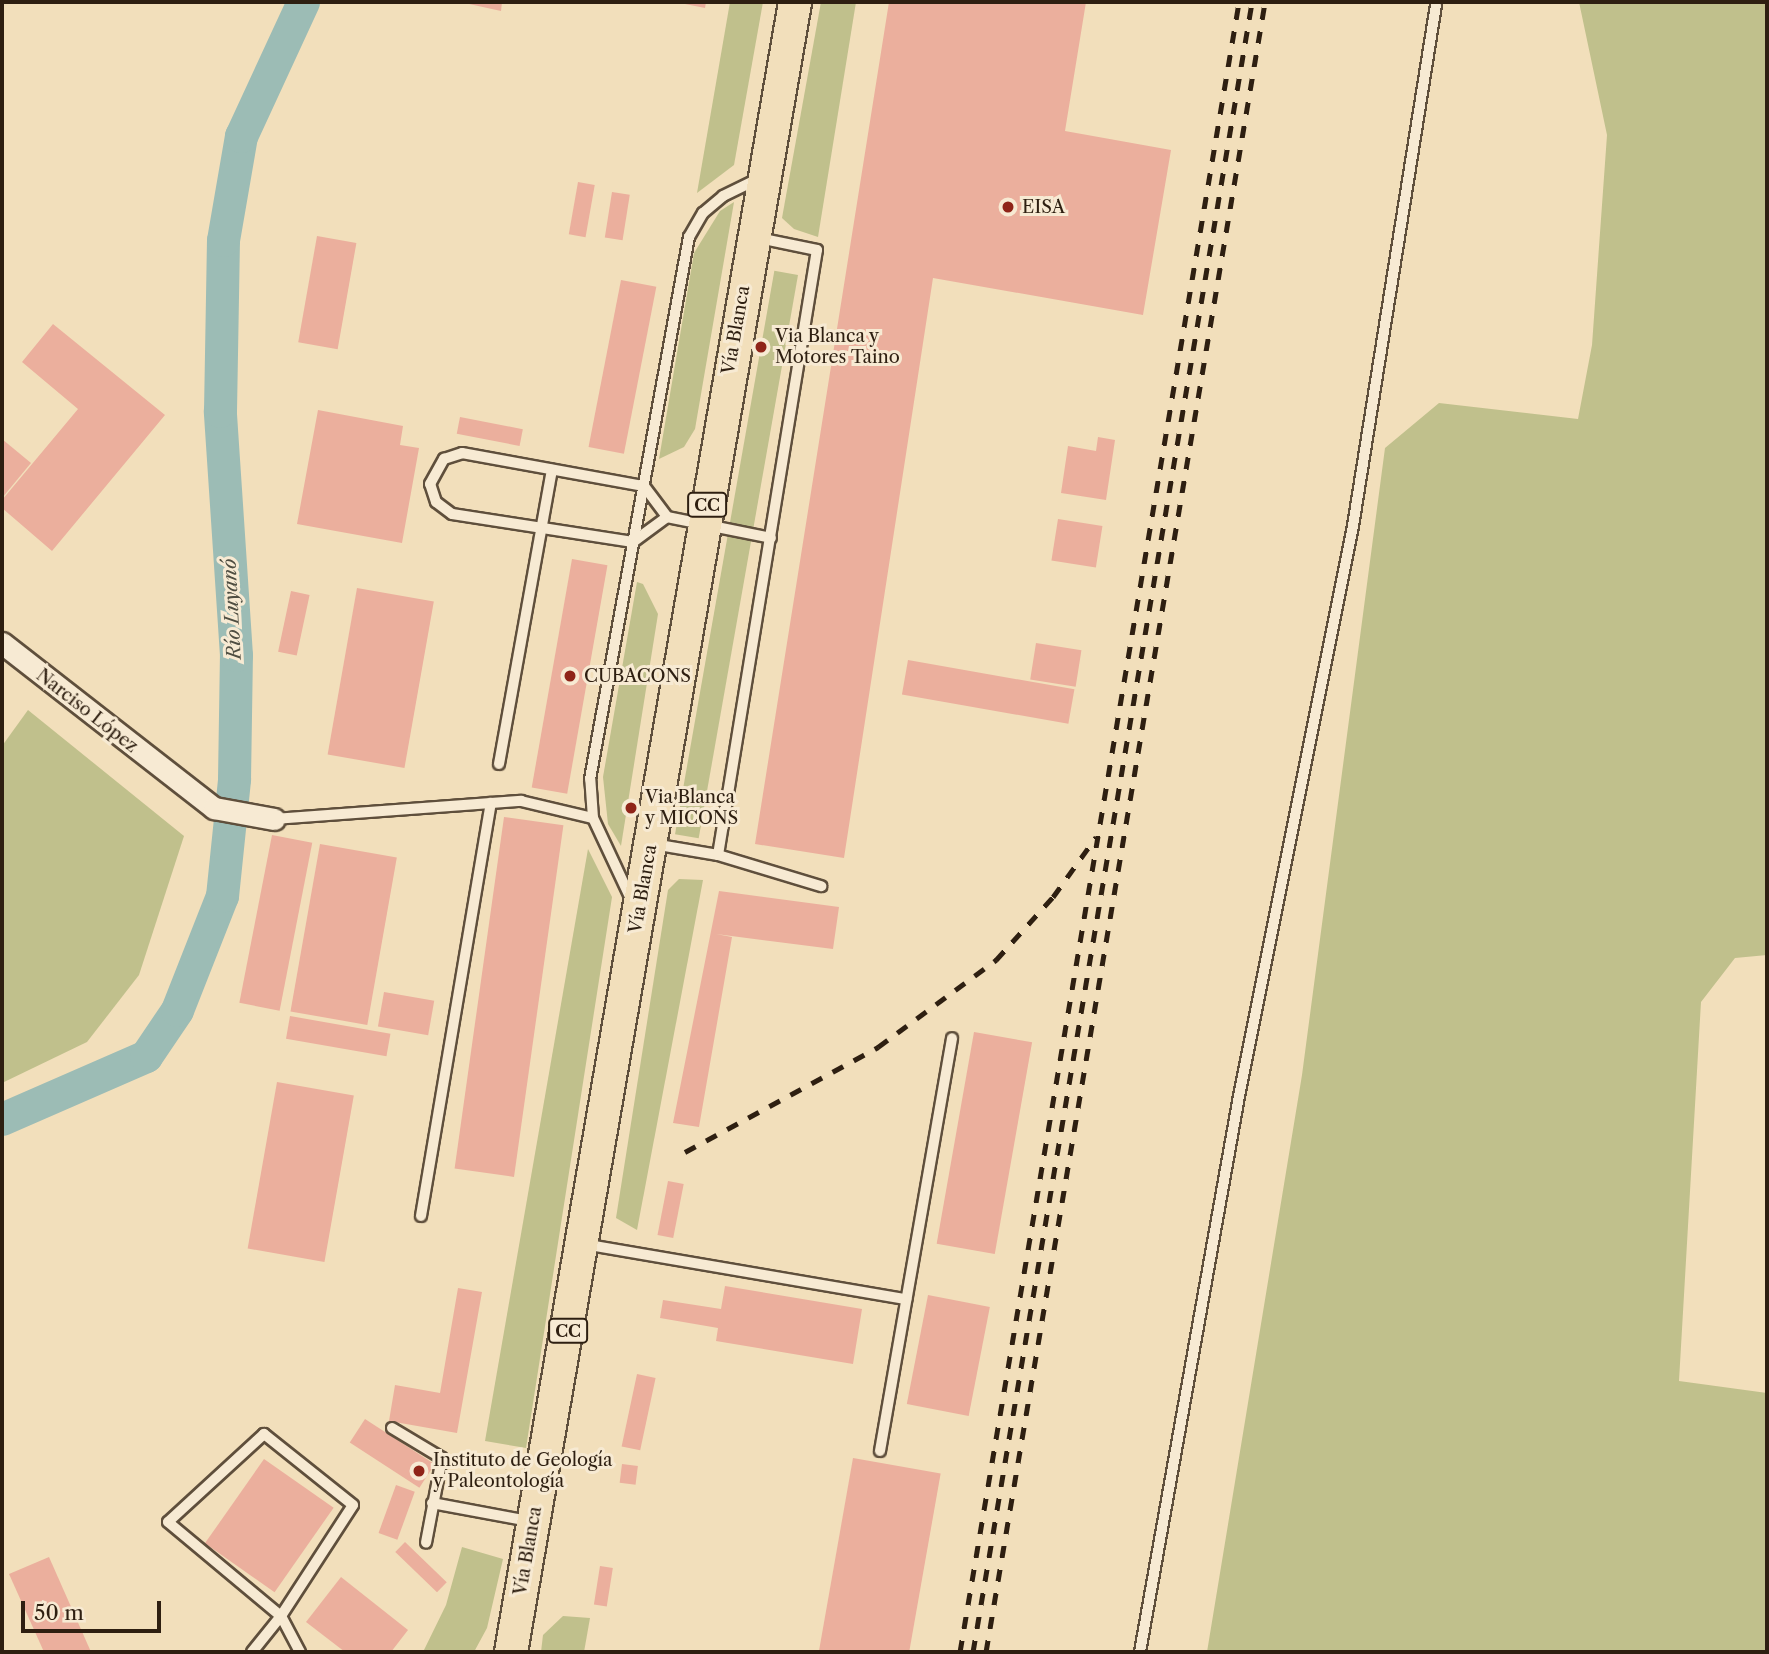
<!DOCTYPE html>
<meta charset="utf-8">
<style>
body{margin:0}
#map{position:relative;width:1769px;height:1654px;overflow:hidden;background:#f2dfbb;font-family:"Libre Caslon Text",serif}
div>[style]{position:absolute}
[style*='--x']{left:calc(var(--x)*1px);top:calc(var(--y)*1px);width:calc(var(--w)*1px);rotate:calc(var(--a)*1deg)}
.green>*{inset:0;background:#c0c08c;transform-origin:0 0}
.river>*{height:33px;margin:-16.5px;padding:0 16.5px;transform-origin:16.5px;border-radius:16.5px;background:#9cbcb5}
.building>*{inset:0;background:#ebaf9d;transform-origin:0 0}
.roads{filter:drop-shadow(2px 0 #5f4f3c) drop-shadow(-2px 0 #5f4f3c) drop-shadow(0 2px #5f4f3c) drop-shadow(0 -2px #5f4f3c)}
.lane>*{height:10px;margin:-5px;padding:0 5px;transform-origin:5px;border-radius:5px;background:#f7ead3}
.street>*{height:21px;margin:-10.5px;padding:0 10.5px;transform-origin:10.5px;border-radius:10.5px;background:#f7ead3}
.primary>*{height:32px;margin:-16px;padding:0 16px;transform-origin:16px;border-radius:16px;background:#f2dfbb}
.rail>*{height:5px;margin-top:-2.5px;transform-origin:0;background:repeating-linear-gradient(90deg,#2e1f11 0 12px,transparent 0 24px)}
.dots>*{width:19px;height:19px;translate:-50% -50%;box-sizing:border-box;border:4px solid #f7ead3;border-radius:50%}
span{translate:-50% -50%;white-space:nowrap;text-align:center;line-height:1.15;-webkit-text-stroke:6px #f7ead3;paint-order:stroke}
.shield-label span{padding:2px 5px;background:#f7ead3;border:2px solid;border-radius:5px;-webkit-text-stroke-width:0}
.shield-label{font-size:16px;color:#2e1f11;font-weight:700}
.poi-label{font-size:18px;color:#2e1f11}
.left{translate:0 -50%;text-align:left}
.street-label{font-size:18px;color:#2e1f11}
.water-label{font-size:19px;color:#4f4e42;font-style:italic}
.frame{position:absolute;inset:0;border:4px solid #2e1f11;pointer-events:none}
.scale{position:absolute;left:21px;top:1601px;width:140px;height:32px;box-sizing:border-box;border:4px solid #2e1f11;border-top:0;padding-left:9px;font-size:21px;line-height:24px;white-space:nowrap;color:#2e1f11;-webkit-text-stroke:5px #f7ead3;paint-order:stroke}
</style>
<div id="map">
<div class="green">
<i style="clip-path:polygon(730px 2px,763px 2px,734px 165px,697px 193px)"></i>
<i style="clip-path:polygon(821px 2px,856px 2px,818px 237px,794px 229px,782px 218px)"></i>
<i style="clip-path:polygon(1579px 2px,1767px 2px,1767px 955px,1735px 958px,1701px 1002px,1679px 1381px,1767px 1393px,1767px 1652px,1207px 1652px,1302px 1075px,1385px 448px,1439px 403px,1578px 419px,1592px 345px,1607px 135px)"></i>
<i style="clip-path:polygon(734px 202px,695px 429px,684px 447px,659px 459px,694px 253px,720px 211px)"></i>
<i style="left:798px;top:275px;width:572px;height:24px;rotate:100deg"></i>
<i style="clip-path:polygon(637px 582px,643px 584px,658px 614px,621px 846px,608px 824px,603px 777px)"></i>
<i style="clip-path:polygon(28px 710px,184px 836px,139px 975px,87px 1042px,2px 1083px,2px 746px)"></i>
<i style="clip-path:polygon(588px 849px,612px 897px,526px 1448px,485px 1441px)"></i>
<i style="clip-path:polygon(679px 879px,703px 880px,637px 1230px,616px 1218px,668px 890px)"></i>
<i style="clip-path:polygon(462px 1547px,503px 1559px,487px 1628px,474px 1652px,423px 1652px,446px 1605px)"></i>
<i style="clip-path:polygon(563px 1616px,590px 1618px,584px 1652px,541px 1652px,543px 1635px)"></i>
</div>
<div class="river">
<i style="--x:2;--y:1119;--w:157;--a:-23.6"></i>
<i style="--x:146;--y:1056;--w:55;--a:-56"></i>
<i style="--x:177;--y:1010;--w:123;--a:-68.5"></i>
<i style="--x:222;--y:896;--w:118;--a:-84.1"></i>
<i style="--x:234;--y:779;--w:124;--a:-89.1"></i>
<i style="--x:236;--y:655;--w:245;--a:-93.8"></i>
<i style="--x:220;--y:411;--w:171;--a:-89"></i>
<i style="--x:223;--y:240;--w:106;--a:-80.2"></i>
<i style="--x:241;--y:136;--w:148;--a:-65.2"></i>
</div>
<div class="building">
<i style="clip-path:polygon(460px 2px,502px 2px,501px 11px)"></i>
<i style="clip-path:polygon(675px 2px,706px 2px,705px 8px)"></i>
<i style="clip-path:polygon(889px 2px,1086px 2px,1065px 131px,1171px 150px,1143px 315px,933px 278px,844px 858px,755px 844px)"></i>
<i style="left:578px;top:182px;width:17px;height:53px;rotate:10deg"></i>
<i style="left:612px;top:192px;width:18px;height:46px;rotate:9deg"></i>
<i style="left:317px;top:236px;width:40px;height:108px;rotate:10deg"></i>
<i style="left:621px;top:280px;width:36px;height:170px;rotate:11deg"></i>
<i style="clip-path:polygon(53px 324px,165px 415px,52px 551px,2px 508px,2px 500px,78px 409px,22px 362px)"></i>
<i style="clip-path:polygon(318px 410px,403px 426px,400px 445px,419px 448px,402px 543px,297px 524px)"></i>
<i style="left:460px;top:417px;width:64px;height:17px;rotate:11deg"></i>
<i style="clip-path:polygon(1098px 437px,1115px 440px,1106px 500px,1061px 493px,1068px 446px,1096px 451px)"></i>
<i style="clip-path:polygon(2px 439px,31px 463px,2px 498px)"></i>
<i style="left:1058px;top:519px;width:45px;height:42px;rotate:9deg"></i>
<i style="left:572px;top:559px;width:36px;height:232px;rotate:10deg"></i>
<i style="left:357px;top:588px;width:78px;height:169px;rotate:10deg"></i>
<i style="left:291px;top:591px;width:19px;height:62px;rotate:12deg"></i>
<i style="left:1036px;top:643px;width:46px;height:37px;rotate:9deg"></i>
<i style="left:908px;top:660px;width:169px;height:35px;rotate:10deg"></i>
<i style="left:504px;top:817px;width:60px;height:355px;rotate:8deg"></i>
<i style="left:272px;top:835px;width:41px;height:171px;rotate:11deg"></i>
<i style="left:320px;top:844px;width:78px;height:170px;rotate:10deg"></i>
<i style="clip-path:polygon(719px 891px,839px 907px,833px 949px,716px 934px,732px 937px,699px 1127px,673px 1123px)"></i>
<i style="left:384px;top:992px;width:51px;height:35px;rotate:10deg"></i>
<i style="left:290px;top:1016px;width:102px;height:23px;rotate:10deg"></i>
<i style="left:974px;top:1032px;width:59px;height:215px;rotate:10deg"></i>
<i style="left:277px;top:1082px;width:78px;height:169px;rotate:10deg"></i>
<i style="left:668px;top:1181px;width:16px;height:55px;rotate:11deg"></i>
<i style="clip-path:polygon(725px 1286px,862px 1309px,853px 1364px,716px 1341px,718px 1328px,660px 1318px,663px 1300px,721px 1309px)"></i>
<i style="clip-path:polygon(458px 1288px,482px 1292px,457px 1433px,389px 1421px,395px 1385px,440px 1393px)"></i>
<i style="left:928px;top:1295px;width:63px;height:111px;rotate:11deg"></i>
<i style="left:637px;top:1374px;width:19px;height:74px;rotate:12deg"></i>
<i style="left:365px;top:1419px;width:83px;height:28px;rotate:33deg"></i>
<i style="left:853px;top:1458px;width:89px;height:197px;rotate:10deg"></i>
<i style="left:264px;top:1459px;width:85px;height:103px;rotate:35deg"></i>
<i style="left:622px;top:1464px;width:16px;height:19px;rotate:7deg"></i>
<i style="left:396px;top:1485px;width:20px;height:51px;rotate:20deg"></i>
<i style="left:405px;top:1542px;width:58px;height:14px;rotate:44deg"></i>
<i style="clip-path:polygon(49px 1557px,91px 1652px,44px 1652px,9px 1574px)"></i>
<i style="left:600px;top:1566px;width:13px;height:39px;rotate:9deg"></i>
<i style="clip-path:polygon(341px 1577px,408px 1630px,391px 1652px,345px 1652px,306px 1622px)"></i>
</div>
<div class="roads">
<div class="lane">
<i style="--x:462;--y:453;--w:185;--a:10.3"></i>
<i style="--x:644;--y:486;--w:39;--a:53"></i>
<i style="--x:667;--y:517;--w:42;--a:143.7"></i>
<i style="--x:633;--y:542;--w:183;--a:-171.2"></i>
<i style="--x:452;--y:514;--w:20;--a:-143"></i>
<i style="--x:436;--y:502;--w:19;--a:-108"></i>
<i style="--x:430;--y:484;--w:29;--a:-61"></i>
<i style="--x:444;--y:459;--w:19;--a:-18"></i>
<i style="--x:667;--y:517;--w:106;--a:11.4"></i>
<i style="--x:499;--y:764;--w:299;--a:-79.8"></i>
<i style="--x:274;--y:819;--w:248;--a:-4.2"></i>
<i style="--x:521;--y:801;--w:74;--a:13.3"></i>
<i style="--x:653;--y:844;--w:66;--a:9.6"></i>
<i style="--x:718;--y:855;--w:108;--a:16.8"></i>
<i style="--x:718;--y:855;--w:613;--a:-80.71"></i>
<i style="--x:817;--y:250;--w:59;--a:-168.3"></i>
<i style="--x:631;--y:899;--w:89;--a:-115.1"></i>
<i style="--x:593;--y:818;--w:39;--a:-94"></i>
<i style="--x:590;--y:779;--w:551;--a:-79.65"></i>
<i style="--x:689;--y:237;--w:28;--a:-60"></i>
<i style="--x:703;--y:213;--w:26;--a:-40"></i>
<i style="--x:723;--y:196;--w:41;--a:-25.9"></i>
<i style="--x:421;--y:1216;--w:419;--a:-80.4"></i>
<i style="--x:583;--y:1244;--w:328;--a:9.7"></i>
<i style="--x:392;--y:1428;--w:58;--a:31"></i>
<i style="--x:442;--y:1458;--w:86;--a:100.7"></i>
<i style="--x:880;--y:1451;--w:419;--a:-80.1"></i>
<i style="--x:432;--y:1503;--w:99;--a:10.5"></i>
<i style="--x:252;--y:1652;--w:46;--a:-51.1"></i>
<i style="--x:281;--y:1616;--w:132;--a:-57"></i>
<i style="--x:353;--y:1505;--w:114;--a:-141.4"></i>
<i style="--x:264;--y:1434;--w:130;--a:137.5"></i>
<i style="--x:168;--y:1522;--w:147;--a:39.8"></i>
<i style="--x:281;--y:1616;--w:41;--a:62.2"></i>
<i style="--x:1140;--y:1652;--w:565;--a:-79.9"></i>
<i style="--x:1239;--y:1096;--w:581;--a:-78.69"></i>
<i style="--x:1353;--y:526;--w:528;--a:-80.95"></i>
</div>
<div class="street">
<i style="--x:2;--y:643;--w:269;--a:37.9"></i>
<i style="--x:214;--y:808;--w:61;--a:10.4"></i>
</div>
<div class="primary">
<i style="--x:511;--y:1652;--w:1674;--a:-80.23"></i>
</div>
</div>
<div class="rail">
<i style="--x:685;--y:1152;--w:220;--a:-28.5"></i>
<i style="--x:878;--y:1047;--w:147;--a:-36.4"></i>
<i style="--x:996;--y:960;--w:85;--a:-47.9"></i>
<i style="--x:1053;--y:897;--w:74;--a:-54.4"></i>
<i style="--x:960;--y:1652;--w:1673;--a:-80.4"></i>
<i style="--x:973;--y:1652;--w:1673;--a:-80.4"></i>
<i style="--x:986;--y:1652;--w:1673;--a:-80.4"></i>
</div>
<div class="dots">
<i style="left:1008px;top:207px;background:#8f2418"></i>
<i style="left:761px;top:347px;background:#8f2418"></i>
<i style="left:570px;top:676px;background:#8f2418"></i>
<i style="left:631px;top:808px;background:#8f2418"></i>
<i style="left:419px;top:1471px;background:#8f2418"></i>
</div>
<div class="shield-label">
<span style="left:707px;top:505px">CC</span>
<span style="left:568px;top:1331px">CC</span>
</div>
<div class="poi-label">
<span class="left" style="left:1022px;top:207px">EISA</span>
<span class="left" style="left:775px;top:347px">Via Blanca y<br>Motores Taino</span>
<span class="left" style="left:584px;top:676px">CUBACONS</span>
<span class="left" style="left:645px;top:808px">Via Blanca<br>y MICONS</span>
<span class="left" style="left:433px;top:1471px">Instituto de Geología<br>y Paleontología</span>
</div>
<div class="street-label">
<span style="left:736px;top:330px;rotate:-80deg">Vía Blanca</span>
<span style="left:87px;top:711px;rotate:38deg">Narciso López</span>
<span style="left:643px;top:889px;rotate:-80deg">Vía Blanca</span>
<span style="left:528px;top:1551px;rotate:-80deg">Vía Blanca</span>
</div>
<div class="water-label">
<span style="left:232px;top:609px;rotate:-93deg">Río Luyanó</span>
</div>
<div class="frame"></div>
<div class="scale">50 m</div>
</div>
